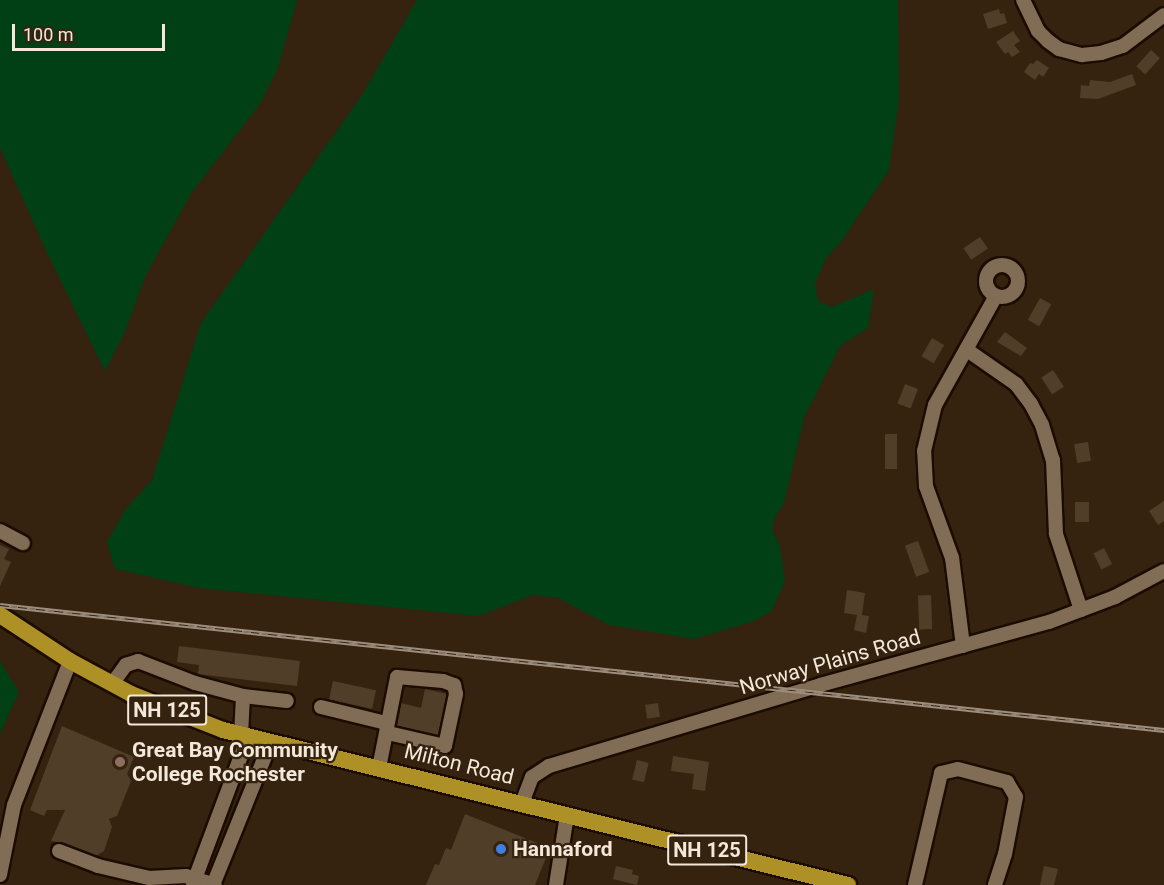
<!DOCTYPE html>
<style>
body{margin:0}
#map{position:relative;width:1164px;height:885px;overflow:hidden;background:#35230f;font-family:Roboto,sans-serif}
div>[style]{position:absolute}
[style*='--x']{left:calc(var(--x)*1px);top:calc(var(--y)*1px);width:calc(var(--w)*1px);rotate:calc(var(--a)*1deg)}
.green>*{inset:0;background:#013f14}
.building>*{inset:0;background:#513e29;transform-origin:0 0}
.roads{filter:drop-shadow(2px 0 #1c0c00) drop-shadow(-2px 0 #1c0c00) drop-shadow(0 2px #1c0c00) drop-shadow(0 -2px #1c0c00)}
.minor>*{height:14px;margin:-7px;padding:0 7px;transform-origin:7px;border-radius:7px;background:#816c55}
.minor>.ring{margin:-7px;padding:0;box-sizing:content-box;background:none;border:14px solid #816c55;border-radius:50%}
.major>*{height:16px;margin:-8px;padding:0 8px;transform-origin:8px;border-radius:8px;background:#ad9127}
.rail>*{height:5px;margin-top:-2.5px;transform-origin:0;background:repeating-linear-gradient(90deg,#35230f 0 9px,#9c8d7d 0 18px);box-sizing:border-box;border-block:2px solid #9c8d7d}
.dots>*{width:16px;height:16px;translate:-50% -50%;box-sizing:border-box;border:3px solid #35230f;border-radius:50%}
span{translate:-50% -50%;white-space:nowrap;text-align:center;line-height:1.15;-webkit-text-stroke:4.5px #35230f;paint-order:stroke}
.shield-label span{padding:2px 4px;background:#35230f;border:2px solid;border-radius:4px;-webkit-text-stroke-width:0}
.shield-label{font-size:20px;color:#f4e8db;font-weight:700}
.street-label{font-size:21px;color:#f4e8db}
.poi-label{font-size:21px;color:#f4e8db;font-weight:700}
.left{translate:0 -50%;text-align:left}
.scale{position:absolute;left:12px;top:24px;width:153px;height:27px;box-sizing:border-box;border:3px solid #f4e8db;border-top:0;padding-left:8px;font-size:18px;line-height:21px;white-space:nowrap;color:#f4e8db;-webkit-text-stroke:4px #35230f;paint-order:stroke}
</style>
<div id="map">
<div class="green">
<i style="clip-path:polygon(0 0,297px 0,278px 68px,260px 104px,192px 192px,146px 275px,124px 334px,105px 371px,48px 255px,0 148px)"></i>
<i style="clip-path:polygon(417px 0,898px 0,899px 99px,889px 170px,841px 242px,826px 258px,815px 284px,818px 301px,832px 307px,874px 289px,868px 328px,840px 346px,804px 418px,784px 503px,775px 517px,772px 529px,780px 547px,785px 581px,771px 612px,751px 622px,694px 639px,609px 625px,558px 598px,533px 595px,478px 616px,199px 588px,115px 569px,107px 542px,126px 509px,152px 480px,201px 323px,362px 95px)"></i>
<i style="clip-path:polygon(0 661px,19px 692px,0 734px)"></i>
</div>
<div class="building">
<i style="clip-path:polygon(999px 9px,1000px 14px,1004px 13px,1007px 23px,988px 29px,983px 14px)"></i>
<i style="clip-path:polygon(1013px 31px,1020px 41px,1014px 45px,1020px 52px,1012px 57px,1008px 52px,1005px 54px,996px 42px)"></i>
<i style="left:1151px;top:50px;width:12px;height:22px;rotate:42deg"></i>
<i style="clip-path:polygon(1037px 60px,1049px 68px,1043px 77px,1039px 74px,1035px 80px,1024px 72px,1030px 63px,1033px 64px)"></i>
<i style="clip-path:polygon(1132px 74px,1136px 85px,1098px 99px,1080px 98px,1081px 85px,1089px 86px,1090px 80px,1110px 82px)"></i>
<i style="left:980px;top:237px;width:14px;height:20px;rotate:56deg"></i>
<i style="left:1040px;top:298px;width:13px;height:25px;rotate:29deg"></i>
<i style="clip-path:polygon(1005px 332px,1027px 348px,1021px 356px,997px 342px)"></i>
<i style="left:932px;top:338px;width:14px;height:21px;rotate:30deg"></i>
<i style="left:1053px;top:370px;width:20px;height:14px;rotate:57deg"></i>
<i style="left:905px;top:384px;width:14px;height:21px;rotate:21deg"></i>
<i style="left:885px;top:434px;width:12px;height:35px"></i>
<i style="left:1088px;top:442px;width:19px;height:14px;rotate:81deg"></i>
<i style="clip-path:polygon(1164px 501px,1164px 521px,1158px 525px,1149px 511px)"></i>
<i style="left:1075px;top:502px;width:14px;height:20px"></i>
<i style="left:918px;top:541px;width:33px;height:14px;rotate:70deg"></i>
<i style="clip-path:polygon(0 545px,9px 549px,4px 559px,11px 562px,0 586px)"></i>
<i style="left:1104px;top:548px;width:18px;height:12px;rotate:63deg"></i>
<i style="clip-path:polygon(847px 590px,865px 593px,862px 615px,869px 616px,866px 633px,854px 630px,857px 615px,844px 613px)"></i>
<i style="left:931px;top:595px;width:34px;height:13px;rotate:88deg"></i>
<i style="clip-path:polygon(179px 646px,300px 661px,297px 686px,198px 674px,199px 665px,177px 662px)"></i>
<i style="left:333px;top:681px;width:44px;height:19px;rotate:12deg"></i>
<i style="clip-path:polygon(425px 689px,447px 694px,438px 735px,397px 726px,401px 703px,421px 708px)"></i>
<i style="left:658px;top:703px;width:14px;height:13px;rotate:82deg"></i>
<i style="clip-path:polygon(62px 726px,134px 757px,127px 774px,131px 781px,117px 816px,109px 819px,112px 827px,104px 851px,96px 856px,62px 843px,51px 841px,65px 810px,47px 810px,44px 816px,30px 810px)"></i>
<i style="clip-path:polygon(673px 756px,709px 762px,705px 791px,692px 789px,694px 774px,671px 771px)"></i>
<i style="left:637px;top:760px;width:12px;height:20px;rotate:14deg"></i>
<i style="clip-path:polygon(465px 814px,550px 848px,535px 885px,426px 885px,435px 864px,439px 865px,446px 848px,451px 850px)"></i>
<i style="clip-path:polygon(616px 866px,633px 870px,632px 874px,639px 876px,637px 885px,613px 879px)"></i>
<i style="clip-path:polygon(1044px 866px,1058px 869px,1054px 885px,1040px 885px)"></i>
</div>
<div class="roads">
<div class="minor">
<i style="--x:1023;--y:0;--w:34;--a:64"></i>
<i style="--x:1038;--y:31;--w:14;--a:45"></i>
<i style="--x:1048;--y:41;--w:14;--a:36"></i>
<i style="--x:1059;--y:49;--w:24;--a:15"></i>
<i style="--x:1082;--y:55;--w:19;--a:-6"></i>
<i style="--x:1101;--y:53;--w:23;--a:-18"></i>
<i style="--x:1123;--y:46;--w:51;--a:-37.1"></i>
<i class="ring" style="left:986px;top:265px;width:18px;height:18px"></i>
<i style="--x:967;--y:350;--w:60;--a:34.8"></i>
<i style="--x:1016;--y:384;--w:25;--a:53"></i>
<i style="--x:1031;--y:404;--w:24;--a:62"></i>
<i style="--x:1042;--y:425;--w:37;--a:73"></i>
<i style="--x:1053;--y:460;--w:74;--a:87.7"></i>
<i style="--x:1056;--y:534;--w:80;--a:71.8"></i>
<i style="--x:0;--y:531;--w:26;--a:28"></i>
<i style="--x:963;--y:646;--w:89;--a:-97.1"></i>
<i style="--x:952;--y:558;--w:77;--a:-109.9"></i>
<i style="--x:926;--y:486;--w:35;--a:-93"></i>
<i style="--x:924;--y:451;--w:47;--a:-76.6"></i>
<i style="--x:935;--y:405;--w:125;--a:-60.8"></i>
<i style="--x:112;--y:684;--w:24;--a:-54"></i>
<i style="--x:126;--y:665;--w:13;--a:-18"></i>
<i style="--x:138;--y:661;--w:61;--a:21.1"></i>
<i style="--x:195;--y:683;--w:50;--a:15.2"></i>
<i style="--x:243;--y:696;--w:40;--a:92.9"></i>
<i style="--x:243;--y:696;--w:44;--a:6.5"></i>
<i style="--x:321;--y:707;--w:67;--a:13.8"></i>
<i style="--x:379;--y:768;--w:93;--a:-78.8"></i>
<i style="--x:397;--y:677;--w:46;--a:5"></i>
<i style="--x:443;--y:681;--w:12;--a:20"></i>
<i style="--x:454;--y:685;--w:9;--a:77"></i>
<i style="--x:456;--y:694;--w:53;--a:101.9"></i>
<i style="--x:445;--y:746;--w:58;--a:-167.2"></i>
<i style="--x:522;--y:803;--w:28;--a:-69"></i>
<i style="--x:532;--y:777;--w:20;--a:-33"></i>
<i style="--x:549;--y:766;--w:283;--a:-16.6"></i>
<i style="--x:820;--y:685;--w:238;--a:-15.4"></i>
<i style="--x:1049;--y:622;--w:71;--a:-20.7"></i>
<i style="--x:1115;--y:597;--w:55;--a:-28"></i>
<i style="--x:59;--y:851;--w:42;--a:21"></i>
<i style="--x:98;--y:866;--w:52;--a:13.2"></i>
<i style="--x:149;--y:878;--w:37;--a:-3"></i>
<i style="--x:186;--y:876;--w:30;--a:17"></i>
<i style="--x:0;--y:875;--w:71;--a:-78.7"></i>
<i style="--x:14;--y:805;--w:155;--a:-68.7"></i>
<i style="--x:193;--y:884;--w:157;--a:-69.5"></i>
<i style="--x:213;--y:885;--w:152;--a:-68"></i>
<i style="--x:556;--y:885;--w:71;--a:-81.1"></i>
<i style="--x:915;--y:885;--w:115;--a:-76.9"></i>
<i style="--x:941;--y:773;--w:17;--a:-13"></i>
<i style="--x:958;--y:769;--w:51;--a:14.9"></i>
<i style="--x:1007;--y:782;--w:17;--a:59"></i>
<i style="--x:1016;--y:797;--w:58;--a:100.9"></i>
<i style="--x:1005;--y:854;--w:33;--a:108"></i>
</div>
<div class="major">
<i style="--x:0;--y:615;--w:84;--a:33.3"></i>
<i style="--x:70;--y:661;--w:69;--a:28.4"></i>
<i style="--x:131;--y:694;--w:99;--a:21.4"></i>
<i style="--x:223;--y:730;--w:644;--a:13.93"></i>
</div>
</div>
<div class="rail">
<i style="--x:0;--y:605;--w:1171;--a:6.13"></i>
</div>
<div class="dots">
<i style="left:120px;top:762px;background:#8d6e63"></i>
<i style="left:501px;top:849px;background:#3f7fe0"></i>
</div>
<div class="shield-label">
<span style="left:167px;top:710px">NH 125</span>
<span style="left:707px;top:850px">NH 125</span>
</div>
<div class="street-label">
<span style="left:830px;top:662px;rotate:-16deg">Norway Plains Road</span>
<span style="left:459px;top:764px;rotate:14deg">Milton Road</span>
</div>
<div class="poi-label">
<span class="left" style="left:132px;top:762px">Great Bay Community<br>College Rochester</span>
<span class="left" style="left:513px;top:849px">Hannaford</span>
</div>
<div class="scale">100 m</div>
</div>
